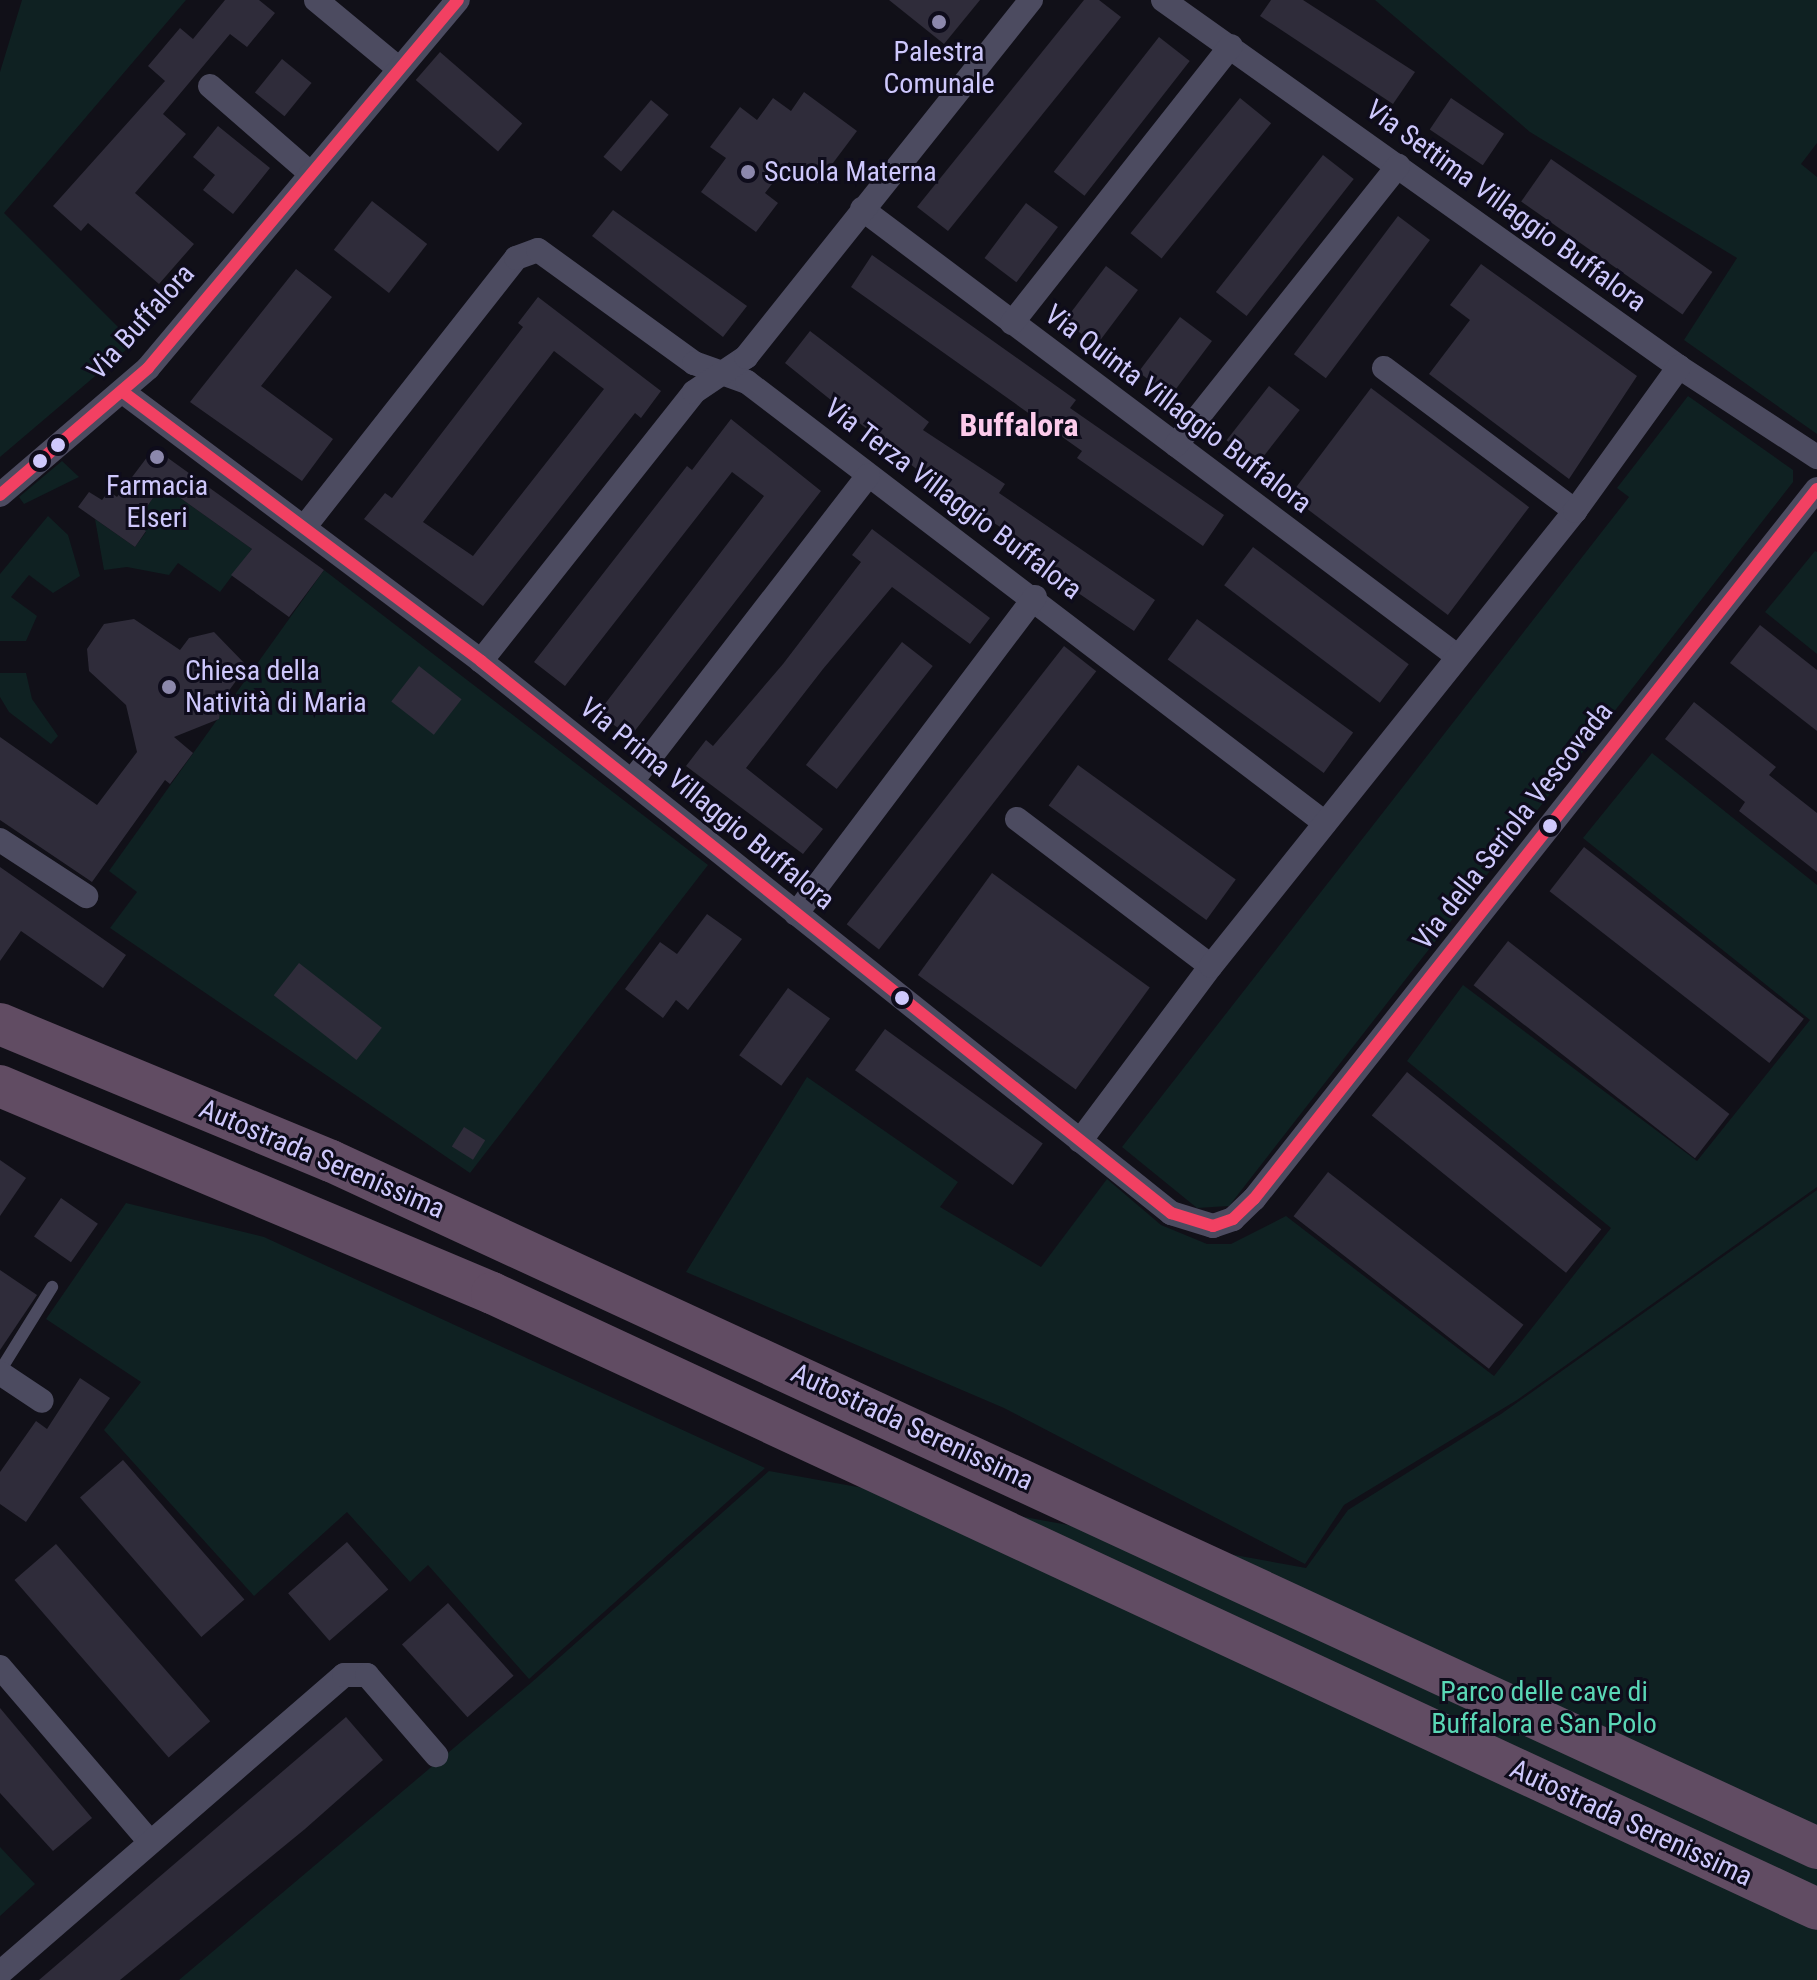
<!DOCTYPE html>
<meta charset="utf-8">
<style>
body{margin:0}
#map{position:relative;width:1817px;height:1980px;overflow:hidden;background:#111018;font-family:"Roboto Condensed",sans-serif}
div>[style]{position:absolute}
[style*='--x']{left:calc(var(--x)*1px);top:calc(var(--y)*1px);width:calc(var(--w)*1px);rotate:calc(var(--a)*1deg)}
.green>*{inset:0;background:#0f2122}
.building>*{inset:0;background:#2f2c3a;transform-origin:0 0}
.lane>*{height:12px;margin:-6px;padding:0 6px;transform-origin:6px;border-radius:6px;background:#4c4b60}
.street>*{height:24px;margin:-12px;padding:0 12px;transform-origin:12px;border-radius:12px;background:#4c4b60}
.highway>*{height:42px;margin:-21px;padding:0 21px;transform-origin:21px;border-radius:21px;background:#614c63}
.bus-1>*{height:12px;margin:-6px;padding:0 6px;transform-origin:6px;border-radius:6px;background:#f24062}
.dots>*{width:22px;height:22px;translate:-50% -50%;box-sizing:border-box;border:4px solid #0e0c1b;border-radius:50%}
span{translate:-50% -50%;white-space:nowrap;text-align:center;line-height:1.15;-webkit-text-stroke:6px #0e0c1b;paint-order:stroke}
.poi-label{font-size:28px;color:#cec8fc}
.left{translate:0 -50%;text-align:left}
.street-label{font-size:28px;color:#cec8fc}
.park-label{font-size:28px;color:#5ad7b6}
.quarter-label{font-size:32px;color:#fccaeb;font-weight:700}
</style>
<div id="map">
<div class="green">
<i style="clip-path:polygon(22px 0,186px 0,4px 213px,134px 343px,0 457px,0 72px)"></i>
<i style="clip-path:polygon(1375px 0,1817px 0,1817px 143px,1801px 164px,1817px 177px,1817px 434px,1684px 340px,1737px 258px,1530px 132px)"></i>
<i style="clip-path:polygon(1688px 396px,1793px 470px,1793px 482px,1229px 1206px,1197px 1208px,1122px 1147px,1629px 497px,1617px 488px)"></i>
<i style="clip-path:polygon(62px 461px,79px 477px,24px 504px,19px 497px)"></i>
<i style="clip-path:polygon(162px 485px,252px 549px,220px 592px,178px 563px,169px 575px,127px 567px,104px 570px,95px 519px,135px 547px,146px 532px,135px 524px)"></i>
<i style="clip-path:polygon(48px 516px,68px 535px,80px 576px,53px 593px,29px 575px,11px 597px,37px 616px,26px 641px,0 641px,0 574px)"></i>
<i style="clip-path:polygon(1815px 551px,1817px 552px,1817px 654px,1765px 612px)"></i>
<i style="clip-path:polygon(324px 570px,708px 865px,470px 1173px,110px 928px,137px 892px,109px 871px)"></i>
<i style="clip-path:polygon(0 673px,26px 673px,32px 699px,58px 736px,51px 744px,9px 712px,0 697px)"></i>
<i style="clip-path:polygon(1652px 753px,1817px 885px,1817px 1187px,1517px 1400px,1344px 1505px,1305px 1564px,1004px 1408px,686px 1272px,807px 1077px,958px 1182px,940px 1207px,1041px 1267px,1107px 1179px,1161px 1225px,1207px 1244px,1231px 1244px,1286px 1216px,1494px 1376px,1611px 1228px,1407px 1061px,1463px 985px,1697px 1161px,1810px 1020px,1583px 838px)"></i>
<i style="clip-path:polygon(1817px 1190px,1817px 1980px,179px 1980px,532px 1682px,769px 1471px,1306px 1568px,1348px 1510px,1501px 1414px)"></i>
<i style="clip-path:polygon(126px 1203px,264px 1237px,765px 1468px,529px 1679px,428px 1565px,410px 1582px,347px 1512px,254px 1596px,104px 1430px,141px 1382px,46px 1319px)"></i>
<i style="clip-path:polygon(0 1847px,35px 1884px,0 1916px)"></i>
</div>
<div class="building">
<i style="clip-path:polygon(225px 0,259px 0,275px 13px,247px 47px,230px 34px,163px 114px,186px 134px,135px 193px,194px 244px,159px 284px,88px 223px,81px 231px,53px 206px,165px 81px,148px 66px,180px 28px,193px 39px)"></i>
<i style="clip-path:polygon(889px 0,980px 0,944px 44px)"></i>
<i style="clip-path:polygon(1084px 0,1099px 0,1121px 17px,948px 231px,917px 207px)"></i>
<i style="clip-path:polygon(1271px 0,1303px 0,1415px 72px,1393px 104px,1260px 16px)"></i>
<i style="left:1159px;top:37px;width:39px;height:171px;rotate:38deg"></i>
<i style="left:440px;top:52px;width:109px;height:37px;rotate:41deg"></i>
<i style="left:282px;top:59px;width:38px;height:43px;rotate:39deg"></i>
<i style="clip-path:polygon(804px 92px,857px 131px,818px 183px,789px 162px,765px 193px,778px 203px,756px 232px,701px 192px,726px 158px,710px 147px,740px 107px,757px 120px,773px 98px,791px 111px)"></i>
<i style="left:1240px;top:98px;width:40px;height:174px;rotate:39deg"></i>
<i style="left:1451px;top:98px;width:64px;height:38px;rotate:34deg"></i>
<i style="left:651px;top:100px;width:23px;height:74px;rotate:40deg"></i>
<i style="clip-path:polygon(218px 126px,270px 168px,233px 214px,203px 190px,215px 175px,193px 157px)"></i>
<i style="left:1323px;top:155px;width:39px;height:174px;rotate:38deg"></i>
<i style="left:1551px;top:159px;width:197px;height:52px;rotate:35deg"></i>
<i style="left:372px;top:201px;width:70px;height:62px;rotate:38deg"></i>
<i style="left:1026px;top:203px;width:40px;height:69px;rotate:37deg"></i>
<i style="clip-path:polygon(613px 210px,747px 306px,723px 337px,592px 236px)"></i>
<i style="left:1398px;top:216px;width:40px;height:173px;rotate:37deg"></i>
<i style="clip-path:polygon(872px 255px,1076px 400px,1070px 408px,1224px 515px,1203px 546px,1077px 458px,1082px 451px,851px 287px)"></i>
<i style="clip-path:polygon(1481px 264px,1637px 376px,1569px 479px,1429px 374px,1470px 320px,1450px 305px)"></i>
<i style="left:1106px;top:266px;width:40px;height:69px;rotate:37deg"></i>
<i style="clip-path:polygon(296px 269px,332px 297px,261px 386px,333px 439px,302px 481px,190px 402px)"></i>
<i style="clip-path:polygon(evenodd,538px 297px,661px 391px,641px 418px,635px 413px,483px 606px,364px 519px,385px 493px,392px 498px,523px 327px,518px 323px,538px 297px,554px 351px,604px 389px,473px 556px,423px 522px,554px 351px)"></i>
<i style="left:1180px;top:317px;width:40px;height:69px;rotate:37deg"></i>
<i style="clip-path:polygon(810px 331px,929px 422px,923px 430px,1005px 484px,999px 493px,1155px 600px,1134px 631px,1003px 542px,1009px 533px,930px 480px,785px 363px)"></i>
<i style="left:1269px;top:386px;width:39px;height:69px;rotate:38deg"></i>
<i style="left:1371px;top:388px;width:198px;height:135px;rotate:37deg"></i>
<i style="clip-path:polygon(731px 419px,821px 491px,630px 737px,598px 713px,764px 496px,732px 472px,565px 686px,534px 662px,687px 466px,692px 470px)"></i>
<i style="clip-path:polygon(154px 448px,324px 570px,289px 617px,231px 575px,252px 549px,162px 485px,135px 524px,146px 531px,135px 547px,78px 507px,89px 492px,102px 500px,109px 491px,117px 497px)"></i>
<i style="clip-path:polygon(872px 529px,990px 618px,970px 644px,892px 587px,823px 669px,746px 768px,823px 829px,803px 854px,686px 766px,706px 740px,713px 746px,783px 664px,861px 562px,852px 555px)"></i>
<i style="left:1253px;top:547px;width:195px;height:48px;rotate:37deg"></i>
<i style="clip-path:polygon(134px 619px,180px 650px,189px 638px,214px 632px,247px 666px,222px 700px,219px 719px,174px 737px,193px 753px,170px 784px,165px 780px,92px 882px,0 820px,0 737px,97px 805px,137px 752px,126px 705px,89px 671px,87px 649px,104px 624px)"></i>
<i style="left:1197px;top:619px;width:193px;height:50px;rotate:36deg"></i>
<i style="clip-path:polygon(1760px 625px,1817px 670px,1817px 731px,1730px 663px)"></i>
<i style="left:902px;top:642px;width:39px;height:156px;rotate:38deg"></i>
<i style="left:1064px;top:646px;width:41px;height:353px;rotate:38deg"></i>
<i style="left:419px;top:666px;width:54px;height:45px;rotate:38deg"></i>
<i style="clip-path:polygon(1694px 702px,1776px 767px,1769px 775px,1817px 813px,1817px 872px,1739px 811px,1745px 802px,1665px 739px)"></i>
<i style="left:1078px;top:765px;width:195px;height:50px;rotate:36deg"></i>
<i style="left:1584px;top:847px;width:279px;height:56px;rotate:38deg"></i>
<i style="clip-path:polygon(0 867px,126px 955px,103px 988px,21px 931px,0 961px)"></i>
<i style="left:992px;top:873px;width:195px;height:126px;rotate:36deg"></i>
<i style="clip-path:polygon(707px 914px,742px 939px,688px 1010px,676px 1000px,663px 1018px,625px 989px,660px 942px,677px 954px)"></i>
<i style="left:1508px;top:941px;width:281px;height:56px;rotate:38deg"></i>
<i style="left:299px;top:963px;width:105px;height:41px;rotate:38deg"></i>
<i style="left:788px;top:988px;width:52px;height:83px;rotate:36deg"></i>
<i style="left:885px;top:1029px;width:195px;height:51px;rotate:36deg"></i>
<i style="left:1407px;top:1072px;width:250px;height:56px;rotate:39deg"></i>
<i style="left:464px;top:1127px;width:25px;height:23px;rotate:32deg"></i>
<i style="clip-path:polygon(0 1160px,26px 1178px,0 1216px)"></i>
<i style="left:1328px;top:1172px;width:248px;height:56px;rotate:38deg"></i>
<i style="left:61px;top:1198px;width:45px;height:47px;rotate:35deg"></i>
<i style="clip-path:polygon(0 1270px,37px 1295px,0 1350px)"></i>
<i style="clip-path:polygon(80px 1378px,110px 1398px,26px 1522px,0 1504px,0 1472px,36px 1421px,47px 1429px)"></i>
<i style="left:123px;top:1460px;width:185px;height:57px;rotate:49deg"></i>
<i style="left:347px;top:1542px;width:63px;height:78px;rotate:49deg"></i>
<i style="left:56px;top:1544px;width:235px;height:55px;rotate:49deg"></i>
<i style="left:448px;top:1603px;width:98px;height:62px;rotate:48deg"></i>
<i style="clip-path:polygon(0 1708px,92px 1818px,53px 1851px,0 1793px)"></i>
<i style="clip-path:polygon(346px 1717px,383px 1760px,305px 1829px,120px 1980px,39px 1980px)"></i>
</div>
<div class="lane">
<i style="--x:0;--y:1371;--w:99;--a:-58.2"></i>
</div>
<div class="street">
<i style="--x:316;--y:0;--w:105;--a:39.6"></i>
<i style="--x:1163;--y:0;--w:633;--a:35.42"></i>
<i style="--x:1679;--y:367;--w:165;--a:33.1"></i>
<i style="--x:210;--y:86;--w:131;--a:41"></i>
<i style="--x:862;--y:209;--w:744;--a:36.92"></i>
<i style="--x:1012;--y:323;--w:353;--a:-51.7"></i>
<i style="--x:1384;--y:368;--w:239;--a:36.8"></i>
<i style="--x:123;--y:392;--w:448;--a:36.9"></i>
<i style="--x:481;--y:661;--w:884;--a:38.66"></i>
<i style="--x:1171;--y:1213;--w:44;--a:17.2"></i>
<i style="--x:1213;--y:1226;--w:21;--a:-19"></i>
<i style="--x:1233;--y:1219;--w:29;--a:-44"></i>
<i style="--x:1254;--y:1199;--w:906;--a:-51.59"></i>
<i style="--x:1176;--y:445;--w:357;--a:-51.5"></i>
<i style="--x:0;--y:495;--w:195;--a:-40.6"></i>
<i style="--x:148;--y:368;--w:481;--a:-49.9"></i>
<i style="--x:306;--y:525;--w:340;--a:-51.8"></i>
<i style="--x:516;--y:258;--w:23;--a:-20"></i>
<i style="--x:538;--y:250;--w:193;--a:35.9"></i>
<i style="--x:694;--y:363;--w:56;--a:19.7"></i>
<i style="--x:747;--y:382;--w:727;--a:37.34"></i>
<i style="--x:481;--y:661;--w:343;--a:-51.6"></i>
<i style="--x:694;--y:392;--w:63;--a:-33.9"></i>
<i style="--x:746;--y:357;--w:457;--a:-51.4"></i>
<i style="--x:632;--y:781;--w:386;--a:-52.3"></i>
<i style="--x:1017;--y:819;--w:243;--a:37.2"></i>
<i style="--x:0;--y:840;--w:103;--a:33.1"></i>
<i style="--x:796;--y:914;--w:397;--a:-53"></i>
<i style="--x:1080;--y:1141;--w:219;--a:-53.2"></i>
<i style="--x:1211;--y:966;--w:583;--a:-51.34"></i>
<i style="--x:1575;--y:511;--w:178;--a:-54.2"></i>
<i style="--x:0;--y:1373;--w:50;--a:33.7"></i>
<i style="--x:0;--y:1667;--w:230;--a:49.4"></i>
<i style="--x:0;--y:1973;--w:455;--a:-40.9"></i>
<i style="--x:344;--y:1675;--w:23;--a:0"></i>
<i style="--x:367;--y:1675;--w:106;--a:49.2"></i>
</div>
<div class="highway">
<i style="--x:0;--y:1024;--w:358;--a:22.5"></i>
<i style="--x:331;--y:1161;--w:1637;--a:24.81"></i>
<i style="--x:0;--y:1086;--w:534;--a:22.82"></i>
<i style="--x:492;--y:1293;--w:1461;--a:24.93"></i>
</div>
<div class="bus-1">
<i style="--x:123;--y:392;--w:448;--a:36.9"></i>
<i style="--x:481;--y:661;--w:884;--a:38.66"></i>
<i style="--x:1171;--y:1213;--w:44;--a:17.2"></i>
<i style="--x:1213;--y:1226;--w:21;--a:-19"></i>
<i style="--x:1233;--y:1219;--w:29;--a:-44"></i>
<i style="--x:1254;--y:1199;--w:906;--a:-51.59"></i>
<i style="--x:0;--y:495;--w:195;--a:-40.6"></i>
<i style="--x:148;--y:368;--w:481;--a:-49.9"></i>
</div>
<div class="dots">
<i style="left:939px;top:22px;background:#8c88ac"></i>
<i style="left:748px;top:172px;background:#8c88ac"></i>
<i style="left:58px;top:445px;background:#cec8fc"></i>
<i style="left:157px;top:457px;background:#8c88ac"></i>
<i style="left:40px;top:461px;background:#cec8fc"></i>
<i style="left:169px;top:687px;background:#8c88ac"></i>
<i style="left:1550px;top:826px;background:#cec8fc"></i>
<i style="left:902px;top:998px;background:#cec8fc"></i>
</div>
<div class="poi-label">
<span style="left:939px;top:68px">Palestra<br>Comunale</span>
<span class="left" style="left:764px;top:172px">Scuola Materna</span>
<span style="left:157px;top:502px">Farmacia<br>Elseri</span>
<span class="left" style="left:185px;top:687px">Chiesa della<br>Natività di Maria</span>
</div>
<div class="street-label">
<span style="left:1506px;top:206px;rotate:36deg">Via Settima Villaggio Buffalora</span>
<span style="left:141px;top:322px;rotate:-48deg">Via Buffalora</span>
<span style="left:1178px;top:409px;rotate:37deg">Via Quinta Villaggio Buffalora</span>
<span style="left:953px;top:499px;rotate:37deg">Via Terza Villaggio Buffalora</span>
<span style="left:707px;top:804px;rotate:39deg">Via Prima Villaggio Buffalora</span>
<span style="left:1513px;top:826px;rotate:-52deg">Via della Seriola Vescovada</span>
<span style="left:322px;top:1159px;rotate:23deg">Autostrada Serenissima</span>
<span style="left:912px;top:1427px;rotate:25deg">Autostrada Serenissima</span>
<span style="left:1631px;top:1823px;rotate:25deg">Autostrada Serenissima</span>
</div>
<div class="park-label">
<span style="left:1544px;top:1708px">Parco delle cave di<br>Buffalora e San Polo</span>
</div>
<div class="quarter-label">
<span style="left:1019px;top:425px">Buffalora</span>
</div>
</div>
